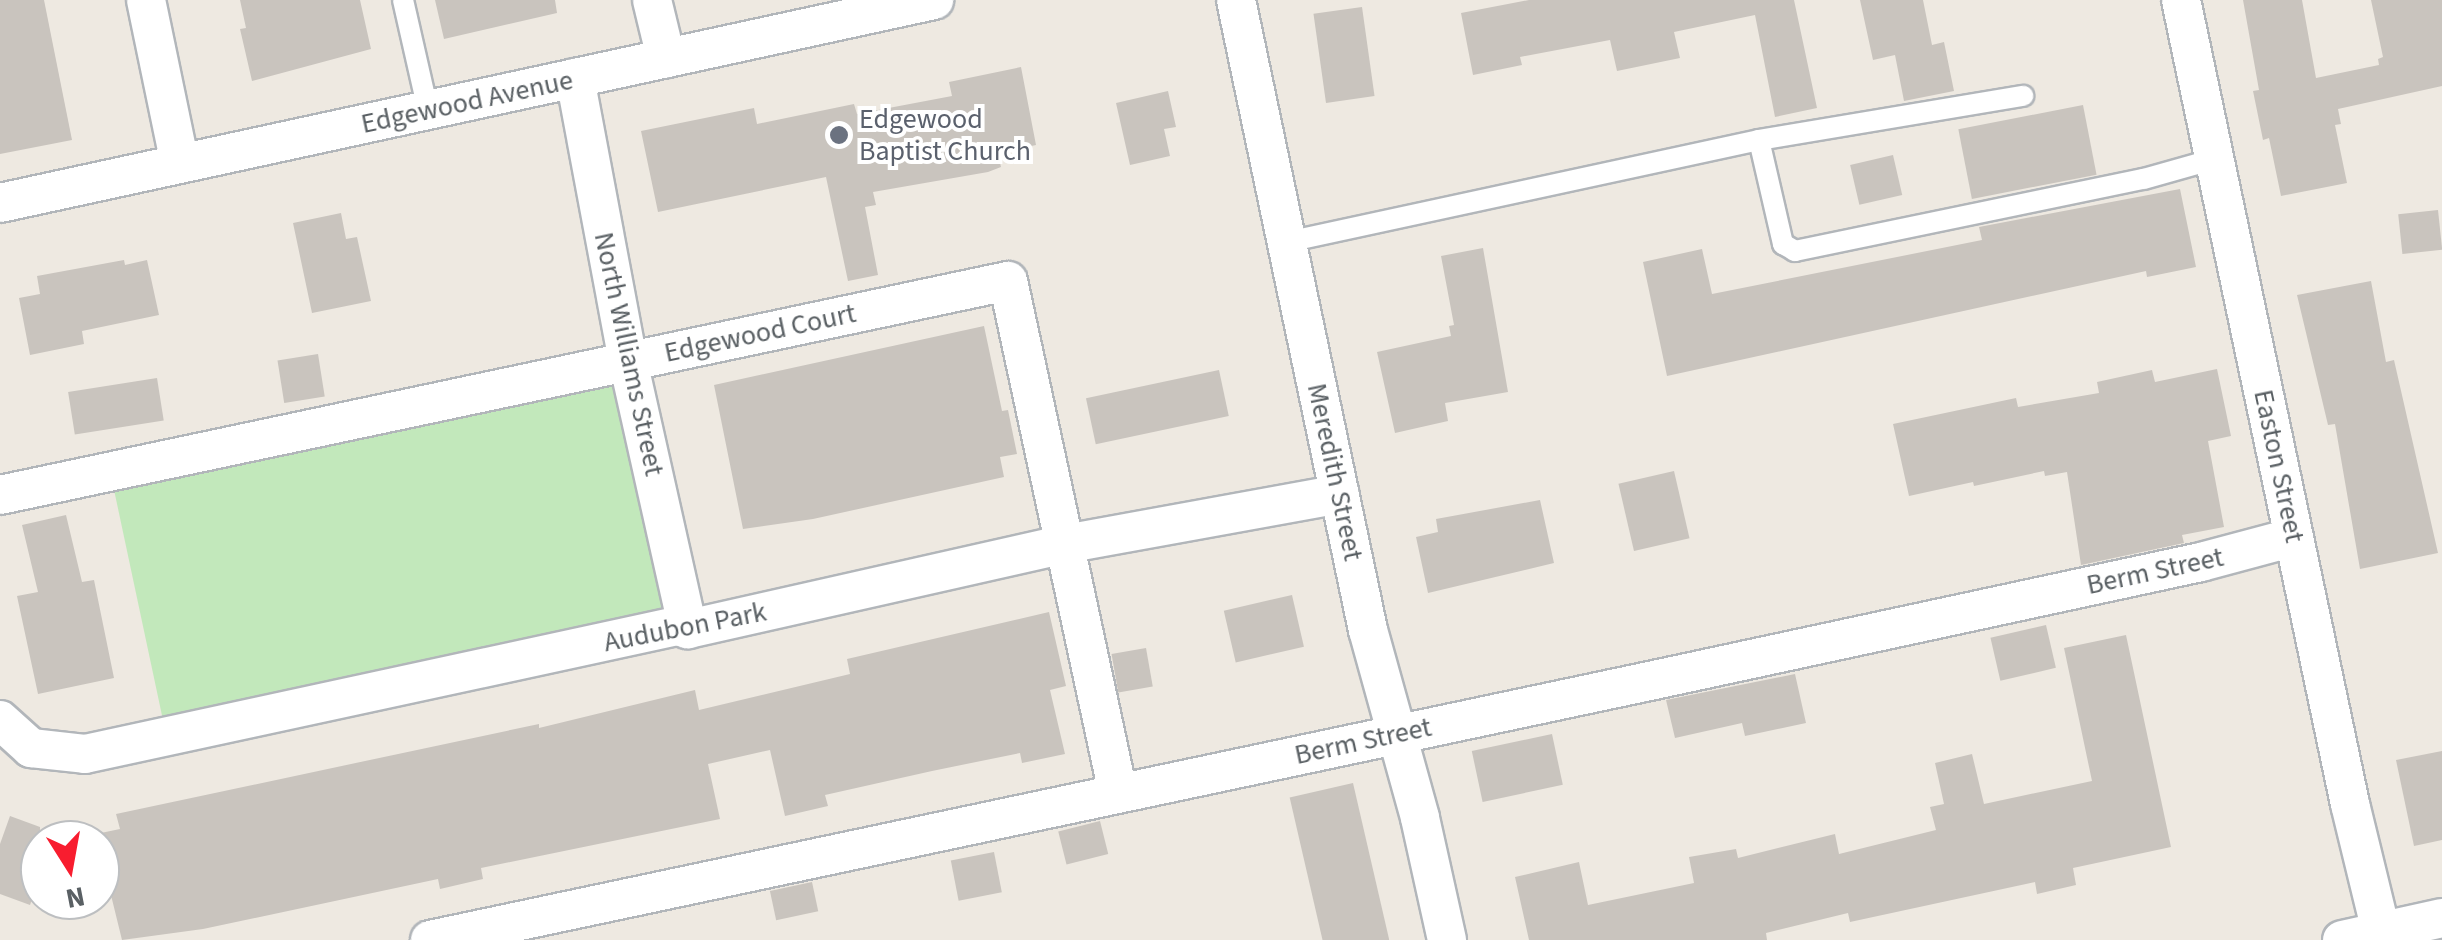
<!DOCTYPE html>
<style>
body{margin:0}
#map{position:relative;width:2442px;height:940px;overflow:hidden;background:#eee9e1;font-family:"Source Sans 3",sans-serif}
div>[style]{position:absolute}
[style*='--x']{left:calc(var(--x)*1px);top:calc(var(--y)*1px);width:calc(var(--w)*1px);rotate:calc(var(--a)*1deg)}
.green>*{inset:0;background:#c2e8bb;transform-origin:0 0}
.building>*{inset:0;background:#c9c4be;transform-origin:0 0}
.roads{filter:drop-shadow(2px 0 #b2b6ba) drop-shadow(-2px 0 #b2b6ba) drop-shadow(0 2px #b2b6ba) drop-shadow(0 -2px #b2b6ba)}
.service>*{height:20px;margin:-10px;padding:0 10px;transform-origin:10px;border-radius:10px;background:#fff}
.minor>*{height:38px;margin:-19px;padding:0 19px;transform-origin:19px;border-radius:19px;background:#fff}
.dots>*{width:28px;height:28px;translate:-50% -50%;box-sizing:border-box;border:5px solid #fff;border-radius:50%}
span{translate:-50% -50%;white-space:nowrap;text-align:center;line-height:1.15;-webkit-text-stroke:8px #fff;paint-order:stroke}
.street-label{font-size:28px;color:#5a6064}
.worship-label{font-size:28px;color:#5b616d}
.left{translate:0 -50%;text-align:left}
.north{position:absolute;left:20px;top:820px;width:100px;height:100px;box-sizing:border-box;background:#fff;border:2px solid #bdbfc1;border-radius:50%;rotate:169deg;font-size:28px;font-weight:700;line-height:40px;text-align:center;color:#5a6064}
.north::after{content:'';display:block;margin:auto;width:35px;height:45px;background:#f81d2f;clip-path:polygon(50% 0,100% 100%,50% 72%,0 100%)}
</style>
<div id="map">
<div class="green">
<i style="left:622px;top:369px;width:263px;height:522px;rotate:78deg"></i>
</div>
<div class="building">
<i style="clip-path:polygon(0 0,44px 0,72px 140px,0 154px)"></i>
<i style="clip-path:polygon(240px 0,360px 0,371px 49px,252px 81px,240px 29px,246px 28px)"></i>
<i style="clip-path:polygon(435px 0,555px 0,557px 13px,444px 39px)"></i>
<i style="clip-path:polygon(1529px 0,1794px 0,1817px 108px,1775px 117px,1755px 15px,1674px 32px,1680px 58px,1617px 71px,1610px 40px,1520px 57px,1522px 65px,1473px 75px,1461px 13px)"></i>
<i style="clip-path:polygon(1860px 0,1923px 0,1932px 45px,1944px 42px,1954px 91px,1904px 101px,1895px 55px,1873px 60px)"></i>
<i style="clip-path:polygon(2243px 0,2302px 0,2316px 78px,2379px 65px,2378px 59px,2383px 57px,2371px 0,2442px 0,2442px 86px,2338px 109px,2341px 124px,2335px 125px,2347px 183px,2281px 196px,2269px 138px,2263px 140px,2253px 91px,2259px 90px)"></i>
<i style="left:1362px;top:7px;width:90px;height:49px;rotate:82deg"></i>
<i style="clip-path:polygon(1021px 67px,1036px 145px,998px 153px,1001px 167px,988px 172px,873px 192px,876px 205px,865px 207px,878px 275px,848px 281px,826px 177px,658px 212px,641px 131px,754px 108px,757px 124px,854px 104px,857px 114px,952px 96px,949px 82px)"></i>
<i style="clip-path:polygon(1168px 91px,1176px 127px,1164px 129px,1170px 156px,1130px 165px,1116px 103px)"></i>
<i style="left:2083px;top:105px;width:71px;height:127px;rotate:79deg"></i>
<i style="left:1893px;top:155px;width:41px;height:44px;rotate:77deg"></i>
<i style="clip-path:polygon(2180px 189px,2196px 267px,2147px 277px,2146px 271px,1667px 376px,1643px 262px,1702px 249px,1712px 294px,1982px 240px,1979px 227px)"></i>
<i style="left:2438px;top:210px;width:40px;height:40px;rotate:84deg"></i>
<i style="clip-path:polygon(341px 213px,346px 239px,357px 237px,371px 301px,312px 313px,293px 223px)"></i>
<i style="clip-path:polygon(1483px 248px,1508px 392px,1445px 403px,1448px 421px,1395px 433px,1377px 352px,1451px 336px,1449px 326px,1454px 325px,1441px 256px)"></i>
<i style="clip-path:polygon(124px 260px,125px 265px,147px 260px,159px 315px,82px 331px,84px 344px,30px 355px,19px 298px,40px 294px,37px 276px)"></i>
<i style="clip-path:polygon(2371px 281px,2386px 362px,2394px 360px,2438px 553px,2360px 569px,2335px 424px,2328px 425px,2297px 295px)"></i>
<i style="clip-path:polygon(984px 326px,1002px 411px,1008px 410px,1017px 454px,1000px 457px,1004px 477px,813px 519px,743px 529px,714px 385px)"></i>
<i style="left:318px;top:354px;width:43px;height:41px;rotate:81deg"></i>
<i style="clip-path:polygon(2217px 369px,2231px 436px,2208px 441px,2224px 527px,2182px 535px,2184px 543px,2081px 565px,2067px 472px,2045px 476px,2044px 471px,1974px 486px,1973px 482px,1909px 496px,1893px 424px,2016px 398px,2018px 407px,2099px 393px,2097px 382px,2152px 370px,2155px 382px)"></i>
<i style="left:1219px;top:370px;width:47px;height:136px;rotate:78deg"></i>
<i style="left:157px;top:378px;width:43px;height:90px;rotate:81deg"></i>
<i style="left:1674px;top:471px;width:69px;height:57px;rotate:77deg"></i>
<i style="clip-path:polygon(1540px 500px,1554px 563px,1428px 593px,1416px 537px,1438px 532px,1436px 519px)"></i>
<i style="clip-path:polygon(66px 515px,82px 582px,94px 580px,114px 678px,38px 694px,17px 596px,38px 592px,22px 525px)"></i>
<i style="left:1292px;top:595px;width:53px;height:70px;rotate:77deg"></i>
<i style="clip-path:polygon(1049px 612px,1066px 686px,1050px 690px,1065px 754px,1022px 763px,1020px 753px,932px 771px,825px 795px,828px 806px,785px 816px,770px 750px,708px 764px,720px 819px,481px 868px,483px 879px,440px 889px,438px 879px,203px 929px,122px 940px,96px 834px,120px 829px,116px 814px,539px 724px,539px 728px,695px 690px,699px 710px,850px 674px,847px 659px)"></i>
<i style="left:2046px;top:625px;width:44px;height:57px;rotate:77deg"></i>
<i style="clip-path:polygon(2126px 635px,2171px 847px,2073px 868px,2076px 885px,2037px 894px,2035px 882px,1850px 922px,1848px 913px,1766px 933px,1767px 940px,1529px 940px,1515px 877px,1579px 862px,1588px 905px,1694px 883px,1689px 857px,1736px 849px,1738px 858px,1835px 834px,1839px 854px,1936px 830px,1930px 807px,1944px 804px,1935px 763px,1972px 754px,1984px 804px,2092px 781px,2064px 648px)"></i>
<i style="left:1146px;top:648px;width:39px;height:35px;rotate:80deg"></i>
<i style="clip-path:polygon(1795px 674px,1806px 723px,1745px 736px,1742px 723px,1675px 738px,1666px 700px)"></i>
<i style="left:1552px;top:734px;width:52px;height:82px;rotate:78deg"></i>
<i style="clip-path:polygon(2442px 751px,2442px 840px,2414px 846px,2396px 760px)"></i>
<i style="left:1353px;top:783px;width:161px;height:65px;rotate:77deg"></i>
<i style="clip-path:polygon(10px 816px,40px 827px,40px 876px,30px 905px,0 894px,0 844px)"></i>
<i style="left:1100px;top:821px;width:34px;height:43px;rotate:76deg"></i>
<i style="left:994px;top:852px;width:41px;height:44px;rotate:79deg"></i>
<i style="left:812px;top:882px;width:30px;height:43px;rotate:78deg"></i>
</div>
<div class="roads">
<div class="service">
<i style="--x:403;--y:0;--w:113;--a:77.2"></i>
<i style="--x:1759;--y:140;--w:268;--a:-9.5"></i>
<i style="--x:1287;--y:242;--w:483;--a:-12.2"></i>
<i style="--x:1759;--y:140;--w:107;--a:77"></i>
<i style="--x:1783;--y:244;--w:14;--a:30"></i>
<i style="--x:1795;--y:251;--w:356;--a:-11.7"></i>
<i style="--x:2144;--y:179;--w:73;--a:-15.9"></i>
</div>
<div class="minor">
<i style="--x:146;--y:0;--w:167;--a:78.3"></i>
<i style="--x:652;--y:0;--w:60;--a:76.4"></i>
<i style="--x:1236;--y:0;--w:644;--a:78.17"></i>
<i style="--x:1368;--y:630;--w:195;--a:74.5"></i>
<i style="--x:1420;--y:818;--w:125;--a:77.5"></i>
<i style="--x:2181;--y:0;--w:822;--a:78.13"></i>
<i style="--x:2350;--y:804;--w:131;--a:76.3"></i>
<i style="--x:575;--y:78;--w:288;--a:79.4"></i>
<i style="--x:628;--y:361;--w:275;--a:77.4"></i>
<i style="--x:0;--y:203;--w:956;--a:-12.26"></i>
<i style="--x:0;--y:495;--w:1030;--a:-11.99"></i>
<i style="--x:1008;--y:281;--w:524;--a:77.87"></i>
<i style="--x:0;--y:720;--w:42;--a:42.1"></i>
<i style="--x:31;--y:748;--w:54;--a:6.3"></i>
<i style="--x:85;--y:754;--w:606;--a:-12.2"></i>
<i style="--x:677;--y:626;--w:11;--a:15"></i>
<i style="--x:688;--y:629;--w:386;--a:-12.7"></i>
<i style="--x:1065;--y:544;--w:279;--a:-10.3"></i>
<i style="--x:430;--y:940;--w:1242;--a:-11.99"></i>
<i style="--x:1645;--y:682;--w:569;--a:-12.18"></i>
<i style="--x:2201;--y:562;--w:96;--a:-15"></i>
<i style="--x:2342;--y:940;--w:102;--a:-12.4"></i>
</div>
</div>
<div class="dots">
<i style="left:839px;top:135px;background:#6b7280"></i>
</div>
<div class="street-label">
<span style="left:467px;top:102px;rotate:-12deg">Edgewood Avenue</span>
<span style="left:760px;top:333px;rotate:-12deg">Edgewood Court</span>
<span style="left:629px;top:354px;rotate:78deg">North Williams Street</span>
<span style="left:2279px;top:466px;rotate:78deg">Easton Street</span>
<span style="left:1335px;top:472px;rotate:78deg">Meredith Street</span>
<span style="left:2155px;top:571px;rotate:-12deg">Berm Street</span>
<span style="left:685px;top:627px;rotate:-11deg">Audubon Park</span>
<span style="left:1363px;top:741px;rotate:-12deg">Berm Street</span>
</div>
<div class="worship-label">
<span class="left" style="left:859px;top:135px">Edgewood<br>Baptist Church</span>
</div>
<div class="north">N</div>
</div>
